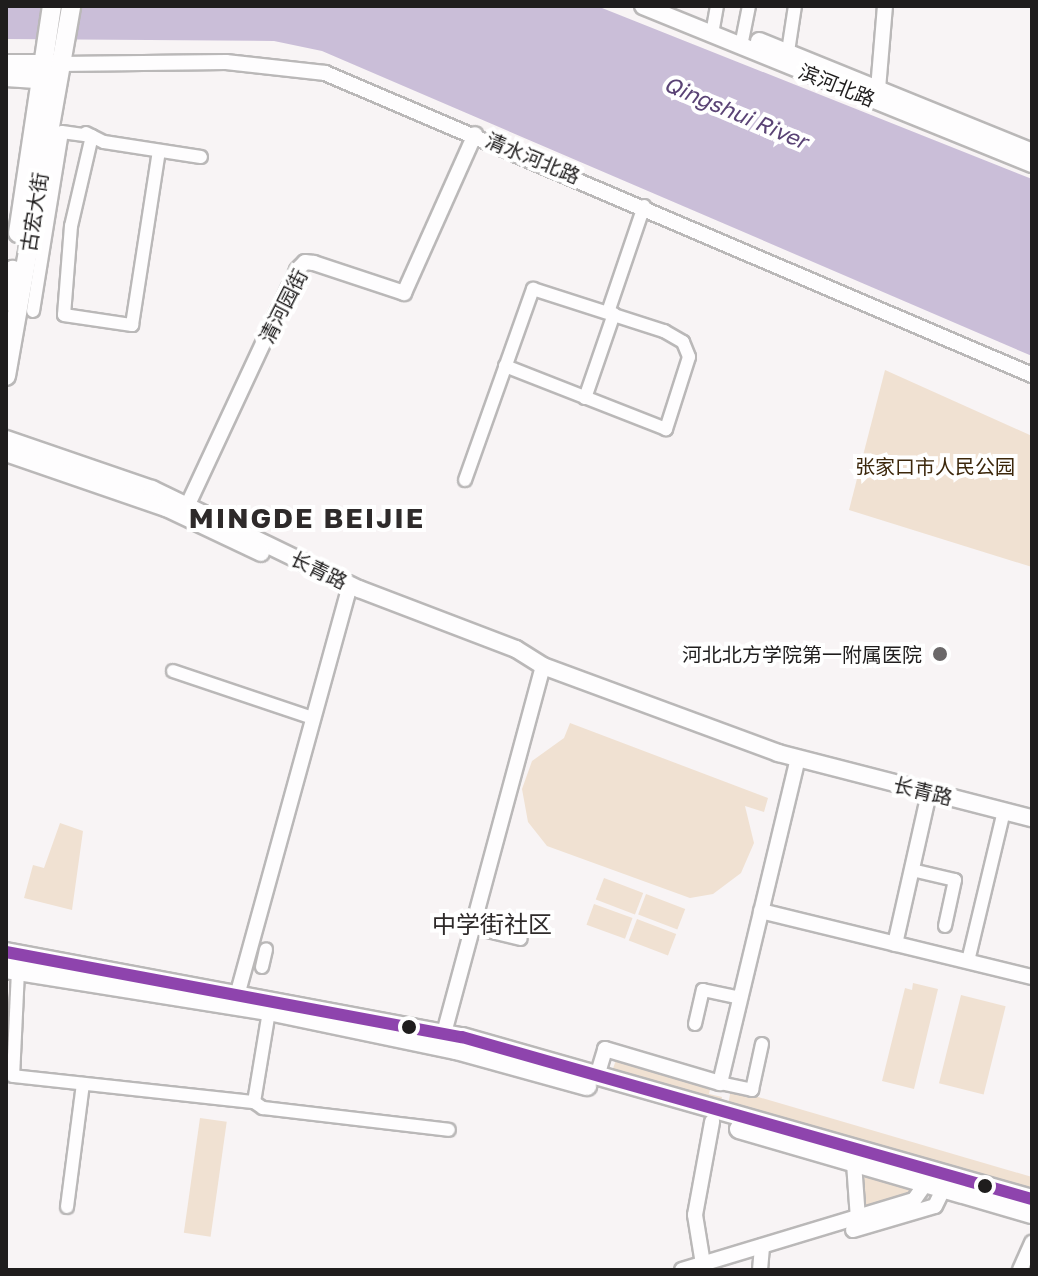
<!DOCTYPE html>
<meta charset="utf-8">
<style>
body{margin:0}
#map{position:relative;width:1038px;height:1276px;overflow:hidden;background:#f8f4f5;font-family:"Golos Text","Noto Sans SC",sans-serif}
div>[style]{position:absolute}
[style*='--x']{left:calc(var(--x)*1px);top:calc(var(--y)*1px);width:calc(var(--w)*1px);rotate:calc(var(--a)*1deg)}
.green>*{inset:0;background:#f0e1d2;transform-origin:0 0}
.water>*{inset:0;background:#cabed8}
.roads{filter:drop-shadow(2px 0 #bab8b8) drop-shadow(-2px 0 #bab8b8) drop-shadow(0 2px #bab8b8) drop-shadow(0 -2px #bab8b8)}
.minor>*{height:12px;margin:-6px;padding:0 6px;transform-origin:6px;border-radius:6px;background:#fefdfe}
.tertiary>*{height:14px;margin:-7px;padding:0 7px;transform-origin:7px;border-radius:7px;background:#fefdfe}
.secondary>*{height:16px;margin:-8px;padding:0 8px;transform-origin:8px;border-radius:8px;background:#fefdfe}
.primary>*{height:18px;margin:-9px;padding:0 9px;transform-origin:9px;border-radius:9px;background:#fefdfe}
.bus-1>*{height:12px;margin:-6px;padding:0 6px;transform-origin:6px;border-radius:6px;background:#8e44ad}
.dots>*{width:22px;height:22px;translate:-50% -50%;box-sizing:border-box;border:4px solid #fff;border-radius:50%}
span{translate:-50% -50%;white-space:nowrap;text-align:center;line-height:1.15;-webkit-text-stroke:8px #fff;paint-order:stroke}
.street-label{font-size:20px;color:#1f1d1d}
.park-label{font-size:20px;color:#3c270b}
.poi-label{font-size:20px;color:#1f1d1d}
.right{translate:-100% -50%;text-align:right}
.water-label{font-size:22px;color:#5a4375;font-style:italic}
.quarter-label{font-size:24px;color:#2e2a2a}
.district-label{font-size:28px;color:#2e2a2a;font-weight:700;letter-spacing:2px}
.frame{position:absolute;inset:0;border:8px solid #1f1d1d;pointer-events:none}
</style>
<div id="map">
<div class="green">
<i style="clip-path:polygon(885px 370px,1032px 436px,1032px 567px,849px 510px)"></i>
<i style="clip-path:polygon(570px 723px,768px 798px,764px 812px,745px 806px,754px 843px,741px 873px,713px 894px,690px 898px,547px 846px,528px 822px,522px 789px,532px 761px,564px 738px)"></i>
<i style="clip-path:polygon(60px 823px,83px 831px,72px 910px,24px 898px,33px 865px,44px 868px)"></i>
<i style="left:604px;top:878px;width:42px;height:23px;rotate:21deg"></i>
<i style="left:646px;top:894px;width:42px;height:22px;rotate:21deg"></i>
<i style="left:594px;top:904px;width:41px;height:22px;rotate:20deg"></i>
<i style="left:637px;top:919px;width:42px;height:23px;rotate:21deg"></i>
<i style="clip-path:polygon(913px 983px,938px 989px,914px 1089px,882px 1081px,905px 988px,912px 990px)"></i>
<i style="left:961px;top:995px;width:46px;height:91px;rotate:14deg"></i>
<i style="clip-path:polygon(616px 1060px,711px 1085px,709px 1094px,722px 1097px,721px 1102px,611px 1074px)"></i>
<i style="clip-path:polygon(731px 1089px,1032px 1177px,1032px 1191px,728px 1105px)"></i>
<i style="left:200px;top:1118px;width:27px;height:116px;rotate:8deg"></i>
<i style="clip-path:polygon(863px 1176px,911px 1190px,911px 1195px,865px 1208px)"></i>
</div>
<div class="water">
<i style="clip-path:polygon(6px 6px,597px 6px,1032px 179px,1032px 356px,322px 51px,274px 41px,6px 39px)"></i>
</div>
<div class="roads">
<div class="minor">
<i style="--x:712;--y:34;--w:28;--a:-80"></i>
<i style="--x:741;--y:46;--w:41;--a:-78.7"></i>
<i style="--x:787;--y:58;--w:53;--a:-81.3"></i>
<i style="--x:86;--y:133;--w:20;--a:27"></i>
<i style="--x:104;--y:142;--w:98;--a:8.8"></i>
<i style="--x:33;--y:311;--w:181;--a:-80.8"></i>
<i style="--x:62;--y:132;--w:30;--a:8"></i>
<i style="--x:92;--y:136;--w:92;--a:103.1"></i>
<i style="--x:71;--y:226;--w:89;--a:94.5"></i>
<i style="--x:64;--y:315;--w:69;--a:8.4"></i>
<i style="--x:132;--y:325;--w:176;--a:-81.2"></i>
<i style="--x:608;--y:312;--w:112;--a:-71.2"></i>
<i style="--x:585;--y:398;--w:89;--a:-71"></i>
<i style="--x:465;--y:480;--w:203;--a:-70.4"></i>
<i style="--x:533;--y:289;--w:138;--a:17.8"></i>
<i style="--x:664;--y:331;--w:22;--a:30"></i>
<i style="--x:683;--y:342;--w:16;--a:68"></i>
<i style="--x:689;--y:357;--w:76;--a:107.7"></i>
<i style="--x:666;--y:429;--w:173;--a:-158.6"></i>
<i style="--x:173;--y:671;--w:148;--a:18.6"></i>
<i style="--x:912;--y:870;--w:44;--a:13.1"></i>
<i style="--x:955;--y:880;--w:47;--a:102.3"></i>
<i style="--x:471;--y:927;--w:51;--a:13.5"></i>
<i style="--x:968;--y:961;--w:154;--a:-76.5"></i>
<i style="--x:262;--y:967;--w:18;--a:-77"></i>
<i style="--x:18;--y:971;--w:105;--a:92.7"></i>
<i style="--x:13;--y:1076;--w:242;--a:6.2"></i>
<i style="--x:254;--y:1102;--w:92;--a:-80.6"></i>
<i style="--x:695;--y:1024;--w:35;--a:-77"></i>
<i style="--x:703;--y:990;--w:38;--a:12"></i>
<i style="--x:720;--y:1083;--w:33;--a:12"></i>
<i style="--x:752;--y:1090;--w:47;--a:-77.7"></i>
<i style="--x:254;--y:1102;--w:11;--a:34"></i>
<i style="--x:263;--y:1108;--w:187;--a:6.7"></i>
<i style="--x:67;--y:1207;--w:124;--a:-82.6"></i>
</div>
<div class="tertiary">
<i style="--x:60;--y:64;--w:166;--a:-0.7"></i>
<i style="--x:226;--y:62;--w:100;--a:6.3"></i>
<i style="--x:325;--y:73;--w:769;--a:23.13"></i>
<i style="--x:877;--y:101;--w:95;--a:-85.2"></i>
<i style="--x:183;--y:515;--w:270;--a:-65"></i>
<i style="--x:297;--y:270;--w:11;--a:-45"></i>
<i style="--x:305;--y:262;--w:9;--a:6"></i>
<i style="--x:314;--y:263;--w:95;--a:18.4"></i>
<i style="--x:404;--y:293;--w:174;--a:-65.9"></i>
<i style="--x:761;--y:911;--w:279;--a:13.7"></i>
<i style="--x:895;--y:944;--w:155;--a:-77.3"></i>
<i style="--x:238;--y:992;--w:422;--a:-74.6"></i>
<i style="--x:444;--y:1033;--w:380;--a:-74.9"></i>
<i style="--x:597;--y:1076;--w:28;--a:-73"></i>
<i style="--x:605;--y:1049;--w:120;--a:16.5"></i>
<i style="--x:720;--y:1083;--w:333;--a:-76.5"></i>
<i style="--x:854;--y:1163;--w:56;--a:85.9"></i>
<i style="--x:853;--y:1230;--w:85;--a:-16.3"></i>
<i style="--x:935;--y:1206;--w:30;--a:-64"></i>
<i style="--x:682;--y:1270;--w:242;--a:-16.8"></i>
<i style="--x:914;--y:1200;--w:28;--a:-55"></i>
<i style="--x:704;--y:1270;--w:56;--a:-99.3"></i>
<i style="--x:695;--y:1215;--w:95;--a:-79.6"></i>
<i style="--x:760;--y:1270;--w:24;--a:-85"></i>
<i style="--x:1020;--y:1270;--w:30;--a:-66"></i>
</div>
<div class="secondary">
<i style="--x:643;--y:6;--w:420;--a:22.1"></i>
<i style="--x:759;--y:41;--w:295;--a:22.1"></i>
<i style="--x:6;--y:439;--w:154;--a:18.9"></i>
<i style="--x:152;--y:489;--w:230;--a:25.8"></i>
<i style="--x:359;--y:589;--w:168;--a:20.9"></i>
<i style="--x:516;--y:649;--w:32;--a:32"></i>
<i style="--x:543;--y:666;--w:251;--a:20.3"></i>
<i style="--x:778;--y:753;--w:262;--a:14.4"></i>
<i style="--x:6;--y:453;--w:169;--a:19"></i>
<i style="--x:166;--y:508;--w:105;--a:25.3"></i>
</div>
<div class="primary">
<i style="--x:6;--y:64;--w:47;--a:0"></i>
<i style="--x:6;--y:77;--w:45;--a:3.8"></i>
<i style="--x:18;--y:233;--w:230;--a:-81.5"></i>
<i style="--x:6;--y:302;--w:33;--a:-78"></i>
<i style="--x:6;--y:376;--w:376;--a:-80"></i>
<i style="--x:6;--y:952;--w:464;--a:10.6"></i>
<i style="--x:462;--y:1037;--w:593;--a:15.87"></i>
<i style="--x:6;--y:969;--w:266;--a:9.1"></i>
<i style="--x:269;--y:1011;--w:191;--a:11.8"></i>
<i style="--x:456;--y:1050;--w:136;--a:15.4"></i>
<i style="--x:739;--y:1129;--w:305;--a:16.2"></i>
</div>
</div>
<div class="bus-1">
<i style="--x:6;--y:952;--w:464;--a:10.6"></i>
<i style="--x:462;--y:1037;--w:593;--a:15.87"></i>
</div>
<div class="dots">
<i style="left:940px;top:654px;background:#6b6869"></i>
<i style="left:409px;top:1027px;background:#1f1d1d"></i>
<i style="left:985px;top:1186px;background:#1f1d1d"></i>
</div>
<div class="street-label">
<span style="left:837px;top:85px;rotate:22deg">滨河北路</span>
<span style="left:533px;top:158px;rotate:23deg">清水河北路</span>
<span style="left:34px;top:212px;rotate:-81deg">古宏大街</span>
<span style="left:283px;top:306px;rotate:-63deg">清河园街</span>
<span style="left:319px;top:570px;rotate:26deg">长青路</span>
<span style="left:923px;top:791px;rotate:14deg">长青路</span>
</div>
<div class="park-label">
<span style="left:935px;top:466px">张家口市人民公园</span>
</div>
<div class="poi-label">
<span class="right" style="left:922px;top:654px">河北北方学院第一附属医院</span>
</div>
<div class="water-label">
<span style="left:736px;top:112px;rotate:23deg">Qingshui River</span>
</div>
<div class="quarter-label">
<span style="left:492px;top:924px">中学街社区</span>
</div>
<div class="district-label">
<span style="left:307px;top:518px">MINGDE BEIJIE</span>
</div>
<div class="frame"></div>
</div>
